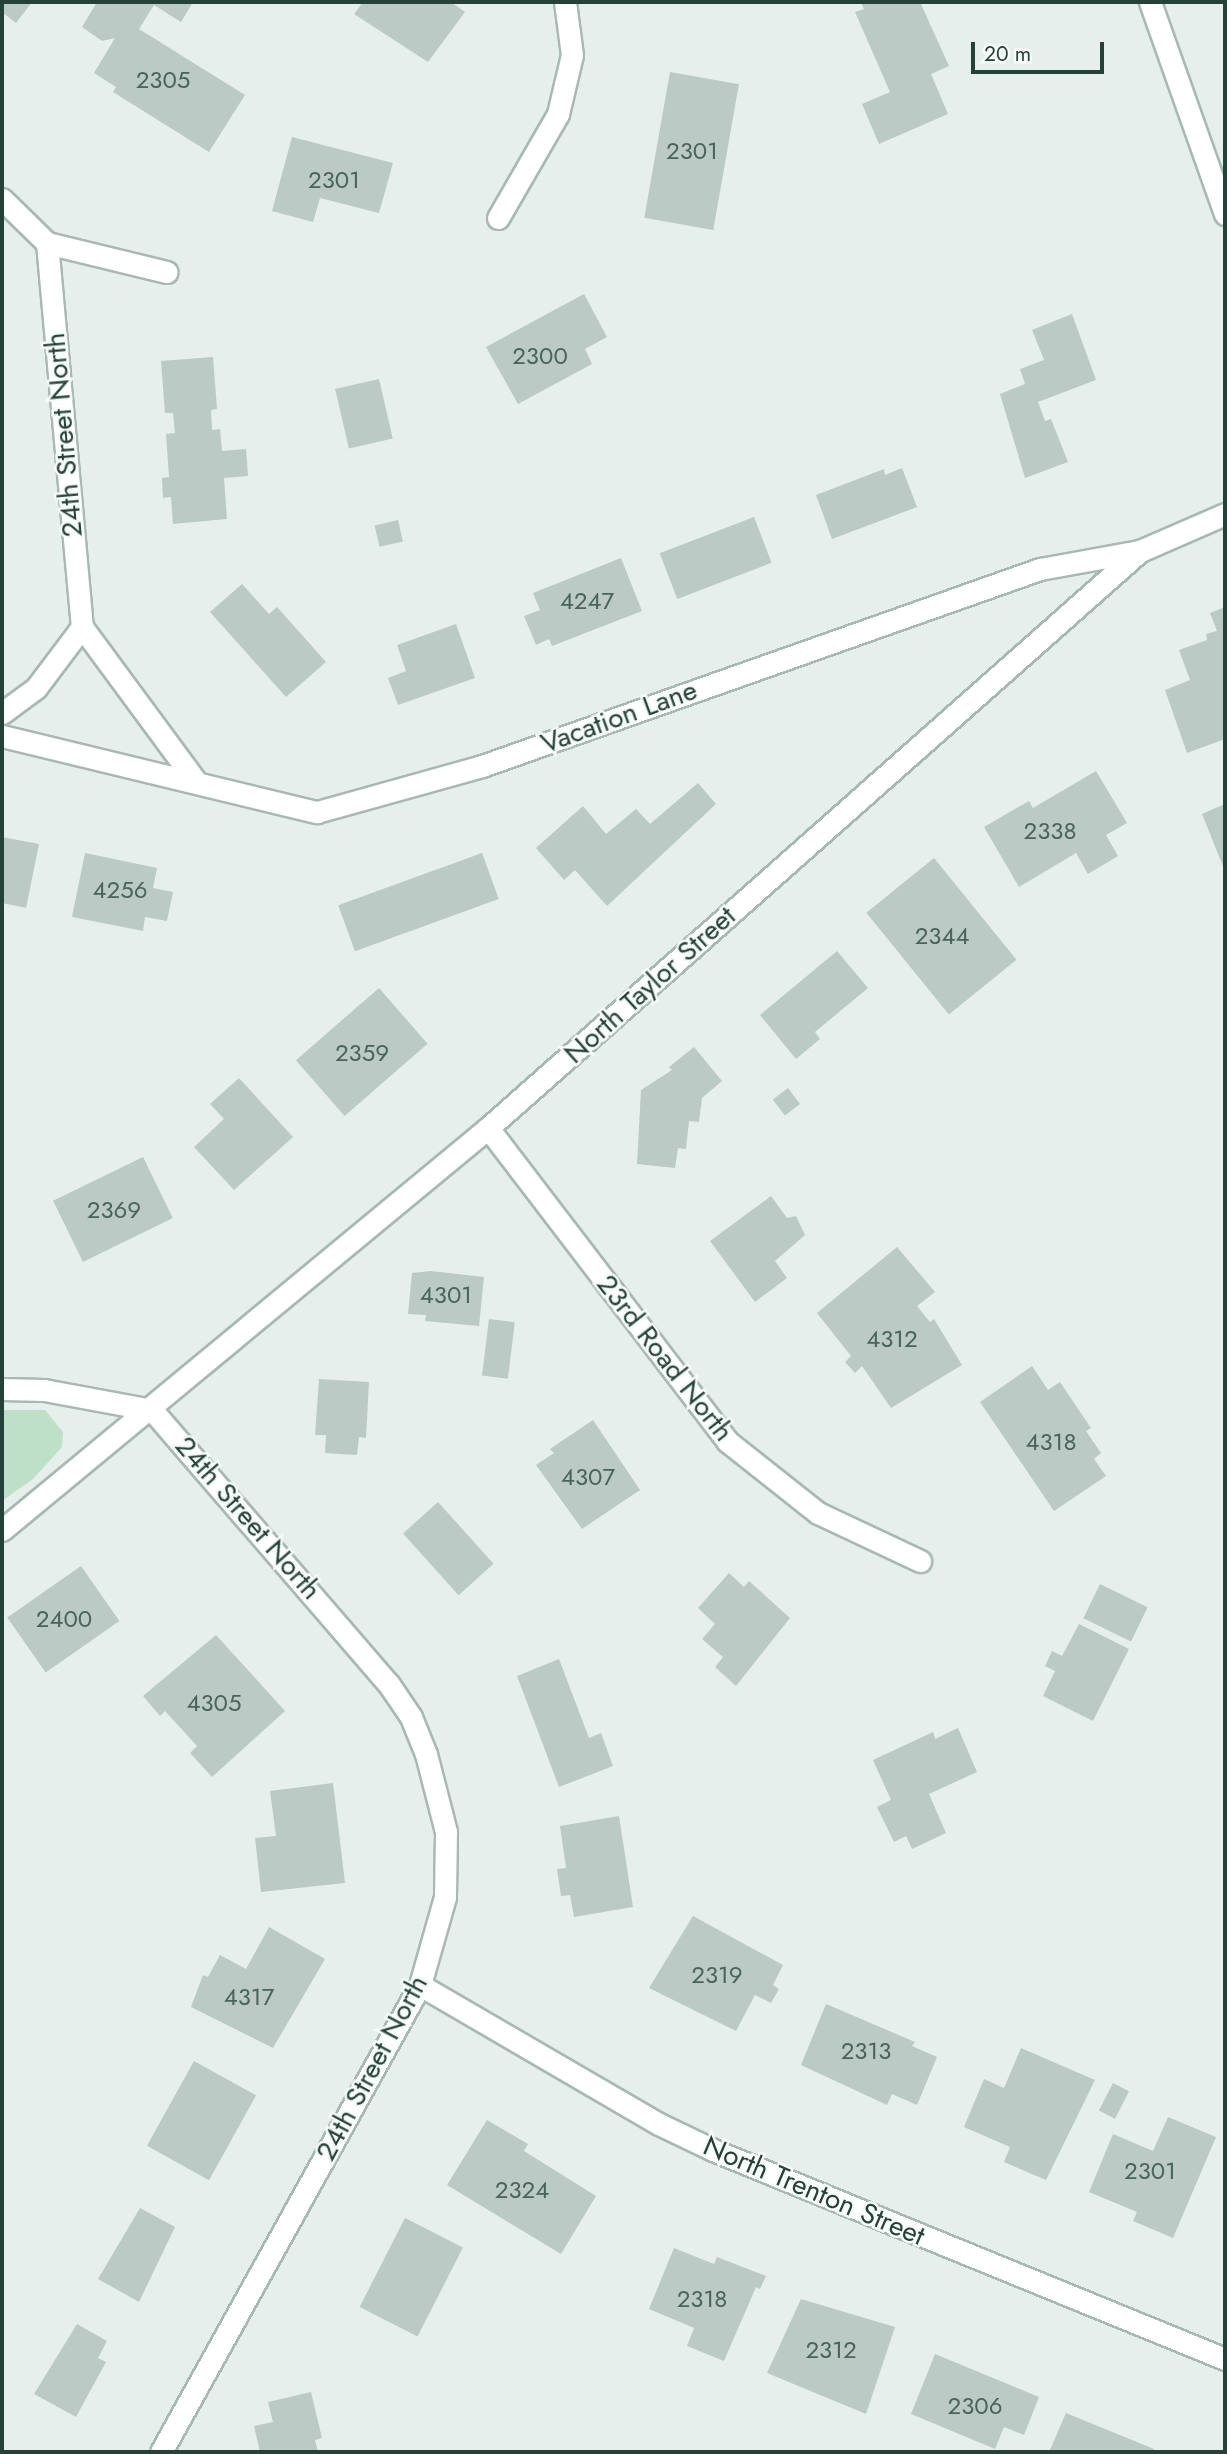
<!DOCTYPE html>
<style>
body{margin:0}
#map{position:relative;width:1227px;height:2454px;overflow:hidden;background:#e6efeb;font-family:Jost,sans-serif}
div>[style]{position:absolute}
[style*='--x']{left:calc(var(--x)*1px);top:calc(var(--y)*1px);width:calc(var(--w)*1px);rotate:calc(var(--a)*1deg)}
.green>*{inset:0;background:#bfe0c8}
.building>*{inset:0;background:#bbcac4;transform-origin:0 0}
.roads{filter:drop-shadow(2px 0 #a8b8b2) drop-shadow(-2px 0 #a8b8b2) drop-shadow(0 2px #a8b8b2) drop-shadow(0 -2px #a8b8b2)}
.minor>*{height:21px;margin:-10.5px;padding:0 10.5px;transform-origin:10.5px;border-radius:10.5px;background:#fff}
span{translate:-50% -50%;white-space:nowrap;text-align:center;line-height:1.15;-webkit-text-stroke:5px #f7fbf9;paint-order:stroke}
.number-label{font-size:24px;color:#4a645c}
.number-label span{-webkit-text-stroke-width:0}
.street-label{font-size:28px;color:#24423a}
.frame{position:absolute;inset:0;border:4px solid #24423a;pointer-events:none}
.scale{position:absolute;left:971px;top:42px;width:133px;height:32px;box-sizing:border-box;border:4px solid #24423a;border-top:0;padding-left:9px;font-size:21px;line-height:24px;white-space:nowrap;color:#24423a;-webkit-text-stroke:5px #f7fbf9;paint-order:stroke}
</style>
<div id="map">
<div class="green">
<i style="clip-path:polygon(2px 1410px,45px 1410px,63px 1432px,62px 1447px,33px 1479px,2px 1501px)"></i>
</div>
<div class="building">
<i style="clip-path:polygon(2px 2px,32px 2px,16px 23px,2px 12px)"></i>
<i style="clip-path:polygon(97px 2px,193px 2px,181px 22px,154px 5px,139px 29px,245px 95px,209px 152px,113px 92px,116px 87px,94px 73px,115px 38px,102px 41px,82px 27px)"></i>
<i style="clip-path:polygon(363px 2px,451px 2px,465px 12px,428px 62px,354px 14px)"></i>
<i style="clip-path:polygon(861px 2px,920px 2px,949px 66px,931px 74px,948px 114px,879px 144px,862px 104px,890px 92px,855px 12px,864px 9px)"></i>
<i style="left:670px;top:72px;width:70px;height:148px;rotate:10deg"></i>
<i style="clip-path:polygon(292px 137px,393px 163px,379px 213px,320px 198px,313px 222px,272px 211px)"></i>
<i style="clip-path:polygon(584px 294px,607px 337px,585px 349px,592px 364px,518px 404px,486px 347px)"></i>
<i style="clip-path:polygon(1072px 314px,1096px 380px,1038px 402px,1045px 421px,1051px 419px,1068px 462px,1025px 478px,1000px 394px,1025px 384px,1020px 369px,1044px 360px,1032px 330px)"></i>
<i style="clip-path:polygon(213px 357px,217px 409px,211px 410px,212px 430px,220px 429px,222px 451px,246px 449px,248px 476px,224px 478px,227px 519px,173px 524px,171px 497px,163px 498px,162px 478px,169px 477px,166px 434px,175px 433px,173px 413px,165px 413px,161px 361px)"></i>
<i style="left:379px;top:379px;width:61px;height:45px;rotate:77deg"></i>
<i style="clip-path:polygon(902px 468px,917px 507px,832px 539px,816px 495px,884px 469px,885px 475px)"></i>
<i style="left:754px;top:517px;width:49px;height:101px;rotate:69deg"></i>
<i style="left:398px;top:520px;width:22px;height:24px;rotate:77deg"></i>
<i style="clip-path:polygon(621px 558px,642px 611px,552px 646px,549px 639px,536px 645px,524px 616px,540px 610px,533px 593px)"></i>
<i style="clip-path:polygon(242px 584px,269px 614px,277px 607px,326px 662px,286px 697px,210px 612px)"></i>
<i style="clip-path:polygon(1225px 607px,1225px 739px,1187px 753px,1165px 690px,1190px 680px,1179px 650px,1207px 640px,1206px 634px,1217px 631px,1210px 613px)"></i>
<i style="clip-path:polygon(456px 624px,475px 678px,398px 705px,388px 678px,406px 671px,397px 645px)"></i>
<i style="clip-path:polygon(1096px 771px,1127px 823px,1106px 835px,1118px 856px,1088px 874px,1076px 853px,1019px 887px,984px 827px,1029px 801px,1033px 808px)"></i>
<i style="clip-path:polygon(698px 783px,716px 804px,607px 906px,575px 870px,564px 880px,536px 848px,583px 806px,606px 834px,636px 809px,650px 824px)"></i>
<i style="clip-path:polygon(1225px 804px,1225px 871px,1202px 814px)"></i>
<i style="clip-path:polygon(2px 837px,39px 844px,26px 908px,2px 903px)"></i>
<i style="clip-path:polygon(85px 853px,157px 868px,153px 888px,173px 892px,167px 921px,145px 917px,143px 931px,72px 917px)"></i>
<i style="left:482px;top:853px;width:49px;height:153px;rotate:70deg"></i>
<i style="left:934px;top:858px;width:131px;height:87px;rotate:51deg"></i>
<i style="clip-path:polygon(837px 951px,868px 988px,815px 1032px,820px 1039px,796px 1059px,760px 1015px)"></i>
<i style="left:379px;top:988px;width:74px;height:110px;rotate:49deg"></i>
<i style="clip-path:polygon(694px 1047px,722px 1081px,702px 1098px,699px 1122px,689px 1121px,686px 1149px,678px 1148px,675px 1168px,637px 1164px,641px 1090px,672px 1070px,669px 1067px)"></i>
<i style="clip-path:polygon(239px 1078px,293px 1137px,234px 1190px,194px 1147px,224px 1119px,210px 1104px)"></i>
<i style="left:788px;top:1088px;width:20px;height:19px;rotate:53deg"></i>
<i style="left:143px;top:1157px;width:68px;height:100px;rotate:64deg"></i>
<i style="clip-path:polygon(771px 1196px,787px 1218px,796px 1216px,805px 1235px,775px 1261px,787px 1278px,755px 1302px,710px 1241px)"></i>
<i style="clip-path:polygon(897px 1247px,935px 1292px,917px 1306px,930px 1322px,934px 1319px,962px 1365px,891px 1408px,862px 1366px,855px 1373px,845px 1362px,851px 1356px,817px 1313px)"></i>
<i style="clip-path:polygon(431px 1271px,484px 1277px,479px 1326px,425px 1321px,426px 1315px,408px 1314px,412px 1273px)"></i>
<i style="left:489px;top:1319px;width:26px;height:57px;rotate:7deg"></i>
<i style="clip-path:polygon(1032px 1366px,1048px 1390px,1060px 1382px,1091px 1428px,1086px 1431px,1101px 1453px,1094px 1459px,1106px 1476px,1054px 1511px,980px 1402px)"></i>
<i style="clip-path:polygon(319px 1379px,369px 1382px,366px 1438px,359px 1437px,357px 1455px,325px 1453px,326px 1435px,315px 1435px)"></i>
<i style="clip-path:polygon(593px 1420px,640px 1490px,582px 1529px,536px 1465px,554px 1453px,550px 1449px)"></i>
<i style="left:438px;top:1502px;width:83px;height:47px;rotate:48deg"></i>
<i style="left:81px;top:1566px;width:67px;height:90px;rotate:55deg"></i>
<i style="clip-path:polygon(729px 1573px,744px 1587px,749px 1581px,790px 1618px,736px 1686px,715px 1667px,723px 1657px,702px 1639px,715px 1624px,698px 1608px)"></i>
<i style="left:1100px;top:1584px;width:53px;height:38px;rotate:26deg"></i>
<i style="clip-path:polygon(1079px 1624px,1129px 1649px,1093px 1721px,1043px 1696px,1055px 1671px,1045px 1666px,1052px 1651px,1062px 1656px)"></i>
<i style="clip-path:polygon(216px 1635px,285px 1711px,212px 1777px,190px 1753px,197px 1746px,165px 1711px,160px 1716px,143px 1696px)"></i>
<i style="clip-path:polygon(559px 1659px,589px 1738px,601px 1733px,613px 1766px,559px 1787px,517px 1676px)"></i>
<i style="clip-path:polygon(958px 1728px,977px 1772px,929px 1794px,946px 1833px,912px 1849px,906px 1836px,894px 1842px,877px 1807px,891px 1800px,873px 1760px,933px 1732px,935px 1739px)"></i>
<i style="clip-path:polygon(333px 1783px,345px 1883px,261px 1892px,255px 1838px,276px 1836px,270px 1791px)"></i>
<i style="clip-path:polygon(619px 1816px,633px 1907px,574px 1917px,570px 1895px,561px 1896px,557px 1869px,566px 1868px,560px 1826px)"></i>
<i style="clip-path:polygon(693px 1916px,783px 1965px,773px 1985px,779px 1989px,771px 2003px,755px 1995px,736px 2031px,649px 1988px)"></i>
<i style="clip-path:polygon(269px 1927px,325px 1959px,273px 2048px,191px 2007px,203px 1975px,208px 1977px,220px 1955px,246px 1969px)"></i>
<i style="clip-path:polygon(826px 2004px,915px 2042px,912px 2046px,937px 2057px,917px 2105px,892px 2094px,887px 2105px,801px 2065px)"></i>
<i style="clip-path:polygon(1021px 2048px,1095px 2080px,1046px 2180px,1004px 2162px,1010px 2147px,964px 2127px,984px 2079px,1004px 2088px)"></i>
<i style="left:194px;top:2061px;width:71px;height:97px;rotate:29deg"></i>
<i style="left:1113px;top:2083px;width:18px;height:31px;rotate:27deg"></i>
<i style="clip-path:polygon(1168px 2117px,1216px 2137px,1173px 2238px,1133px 2221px,1137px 2212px,1089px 2192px,1113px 2134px,1153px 2151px)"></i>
<i style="clip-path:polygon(487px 2120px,528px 2144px,524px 2151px,596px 2196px,561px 2254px,447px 2185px)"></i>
<i style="clip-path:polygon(140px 2208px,175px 2227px,139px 2302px,98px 2279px)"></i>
<i style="left:405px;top:2218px;width:65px;height:100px;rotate:27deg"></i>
<i style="clip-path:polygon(674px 2248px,714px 2264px,717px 2257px,766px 2276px,760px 2289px,756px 2287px,724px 2361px,687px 2346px,694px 2328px,649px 2309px)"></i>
<i style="clip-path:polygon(801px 2299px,895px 2327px,866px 2414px,767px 2373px)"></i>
<i style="clip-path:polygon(77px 2324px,107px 2341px,98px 2358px,106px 2362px,76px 2417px,34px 2394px)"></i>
<i style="clip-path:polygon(935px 2354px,1039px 2397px,1024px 2435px,1004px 2427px,995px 2449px,911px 2414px)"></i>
<i style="clip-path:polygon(311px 2392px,322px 2438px,315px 2440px,318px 2452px,260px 2452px,254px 2426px,273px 2422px,268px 2402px)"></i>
<i style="clip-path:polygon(1066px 2413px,1154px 2449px,1153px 2452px,1049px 2452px)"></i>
</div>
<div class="roads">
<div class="minor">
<i style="--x:1150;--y:2;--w:225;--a:70.5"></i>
<i style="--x:2;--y:199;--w:63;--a:44.4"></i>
<i style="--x:47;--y:243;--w:123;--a:13.6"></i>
<i style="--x:498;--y:218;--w:120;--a:-60"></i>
<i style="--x:558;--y:114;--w:61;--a:-76.7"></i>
<i style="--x:572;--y:55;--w:53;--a:-97.5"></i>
<i style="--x:47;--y:243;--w:386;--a:84.8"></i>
<i style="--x:82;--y:627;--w:189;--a:53.6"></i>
<i style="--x:2;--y:713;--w:42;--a:-36.3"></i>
<i style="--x:36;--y:688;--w:76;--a:-53"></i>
<i style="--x:2;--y:736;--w:324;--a:13.6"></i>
<i style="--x:317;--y:812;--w:171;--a:-15.6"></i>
<i style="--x:482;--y:766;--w:592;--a:-19.45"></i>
<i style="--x:1040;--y:569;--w:102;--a:-10.2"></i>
<i style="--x:1140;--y:551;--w:93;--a:-23.5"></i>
<i style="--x:488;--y:1128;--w:394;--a:52.6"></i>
<i style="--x:727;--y:1441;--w:116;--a:38.4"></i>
<i style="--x:818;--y:1513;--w:113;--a:25.2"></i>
<i style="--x:2;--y:1389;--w:42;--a:1.4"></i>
<i style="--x:44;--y:1390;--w:110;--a:10.5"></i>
<i style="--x:152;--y:1410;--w:361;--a:49.2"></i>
<i style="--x:388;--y:1683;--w:41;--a:55.9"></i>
<i style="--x:411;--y:1717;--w:40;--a:68"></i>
<i style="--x:426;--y:1754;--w:81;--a:75.6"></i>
<i style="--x:446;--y:1832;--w:65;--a:90.9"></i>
<i style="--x:445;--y:1897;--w:91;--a:105.9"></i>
<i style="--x:420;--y:1985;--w:534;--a:119.01"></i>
<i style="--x:2;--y:1530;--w:631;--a:-39.6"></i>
<i style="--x:488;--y:1128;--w:871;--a:-41.51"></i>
<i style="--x:420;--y:1985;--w:276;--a:30.2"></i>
<i style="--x:659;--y:2124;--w:60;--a:25.7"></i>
<i style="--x:713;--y:2150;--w:553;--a:22.21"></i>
</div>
</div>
<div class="number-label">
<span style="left:163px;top:80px">2305</span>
<span style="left:692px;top:151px">2301</span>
<span style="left:334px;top:180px">2301</span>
<span style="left:540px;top:356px">2300</span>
<span style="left:587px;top:601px">4247</span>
<span style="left:1050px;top:831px">2338</span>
<span style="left:120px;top:890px">4256</span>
<span style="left:942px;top:936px">2344</span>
<span style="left:362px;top:1053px">2359</span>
<span style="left:114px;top:1210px">2369</span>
<span style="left:446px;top:1295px">4301</span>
<span style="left:892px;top:1339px">4312</span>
<span style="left:1051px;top:1442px">4318</span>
<span style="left:588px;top:1477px">4307</span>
<span style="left:64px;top:1619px">2400</span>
<span style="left:214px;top:1703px">4305</span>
<span style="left:717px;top:1975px">2319</span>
<span style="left:249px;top:1997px">4317</span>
<span style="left:866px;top:2051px">2313</span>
<span style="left:1150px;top:2171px">2301</span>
<span style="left:522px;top:2190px">2324</span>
<span style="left:702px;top:2299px">2318</span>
<span style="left:831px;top:2350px">2312</span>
<span style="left:975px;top:2406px">2306</span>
</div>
<div class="street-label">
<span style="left:64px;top:435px;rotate:-95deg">24th Street North</span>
<span style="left:619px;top:717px;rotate:-20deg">Vacation Lane</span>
<span style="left:650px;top:985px;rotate:-42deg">North Taylor Street</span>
<span style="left:665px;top:1358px;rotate:52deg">23rd Road North</span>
<span style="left:248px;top:1518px;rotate:49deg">24th Street North</span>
<span style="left:372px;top:2068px;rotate:-62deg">24th Street North</span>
<span style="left:814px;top:2191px;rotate:23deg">North Trenton Street</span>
</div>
<div class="frame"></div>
<div class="scale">20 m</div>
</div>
